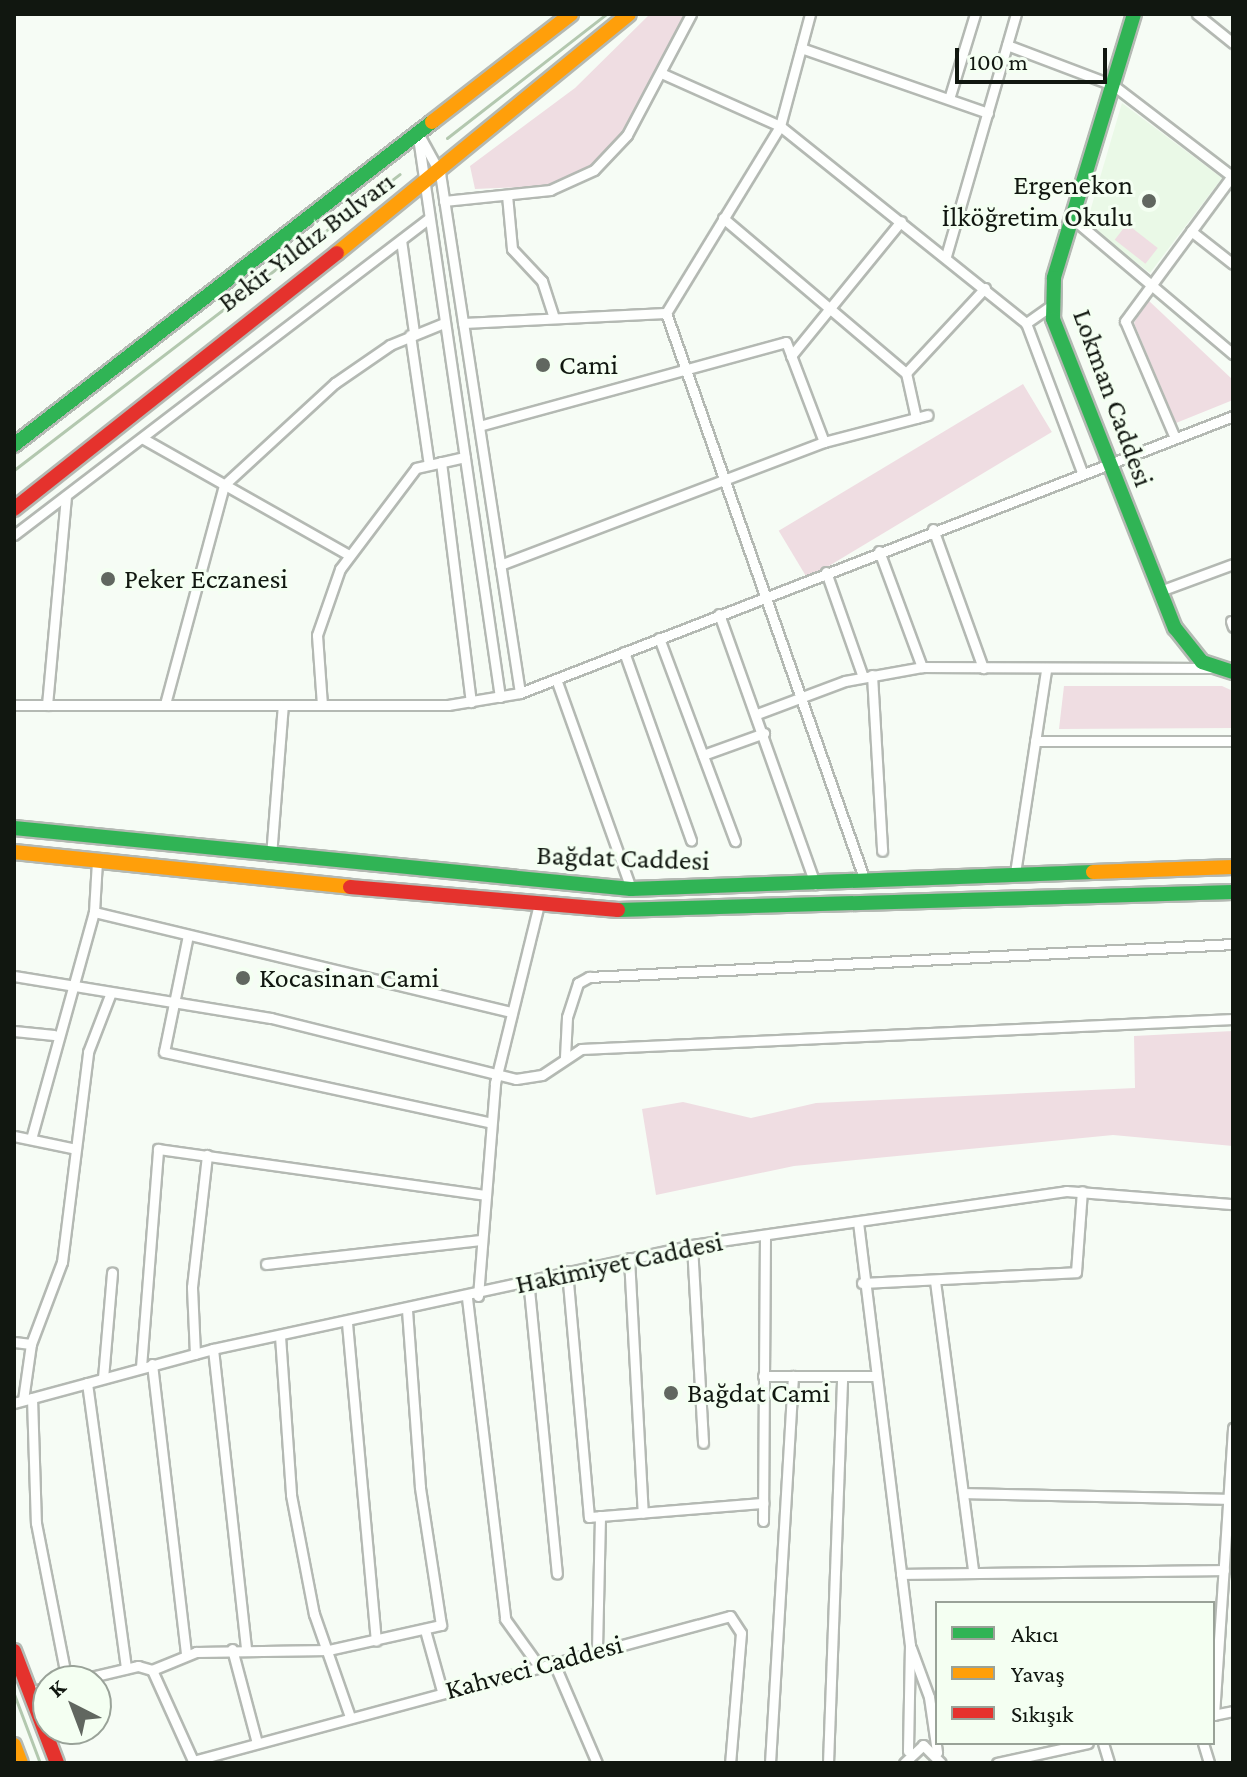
<!DOCTYPE html>
<meta charset="utf-8">
<style>
body{margin:0}
#map{position:relative;width:1247px;height:1777px;overflow:hidden;background:#f6fcf5;font-family:"Crimson Pro",serif}
div>[style]{position:absolute}
[style*='--x']{left:calc(var(--x)*1px);top:calc(var(--y)*1px);width:calc(var(--w)*1px);rotate:calc(var(--a)*1deg)}
.built>*{inset:0;background:#eaf9e7}
.green>*{inset:0;background:#efdde2;transform-origin:0 0}
.stream>*{height:3px;margin:-1.5px;padding:0 1.5px;transform-origin:1.5px;border-radius:1.5px;background:#b3c8af}
.roads{filter:drop-shadow(2px 0 #b4b9b3) drop-shadow(-2px 0 #b4b9b3) drop-shadow(0 2px #b4b9b3) drop-shadow(0 -2px #b4b9b3)}
.street>*{height:9px;margin:-4.5px;padding:0 4.5px;transform-origin:4.5px;border-radius:4.5px;background:#fefffe}
.fast>*{height:14px;margin:-7px;padding:0 7px;transform-origin:7px;border-radius:7px;background:#30b455}
.slow>*{height:14px;margin:-7px;padding:0 7px;transform-origin:7px;border-radius:7px;background:#ff9f0a}
.jam>*{height:14px;margin:-7px;padding:0 7px;transform-origin:7px;border-radius:7px;background:#e5322d}
.dots>*{width:22px;height:22px;translate:-50% -50%;box-sizing:border-box;border:4px solid #f4fff2;border-radius:50%}
span{translate:-50% -50%;white-space:nowrap;text-align:center;line-height:1.15;-webkit-text-stroke:6px #f4fff2;paint-order:stroke}
.poi-label{font-size:28px;color:#111710}
.right{translate:-100% -50%;text-align:right}
.left{translate:0 -50%;text-align:left}
.street-label{font-size:28px;color:#111710}
.frame{position:absolute;inset:0;border:16px solid #111710;pointer-events:none}
.legend{position:absolute;left:935px;top:1601px;width:280px;height:144px;box-sizing:border-box;background:#f4fff2;border:2px solid #99a298;margin:0;padding:10px 14px;list-style:none;font-size:24px;color:#111710}
.legend li{display:flex;align-items:center;gap:16px;height:40px}
.legend b{width:40px;border:2px solid #99a298}
.north{position:absolute;left:32px;top:1665px;width:80px;height:80px;box-sizing:border-box;background:#f4fff2;border:2px solid #99a298;border-radius:50%;rotate:318deg;font-size:22px;font-weight:700;line-height:32px;text-align:center;color:#111710}
.north::after{content:'';display:block;margin:auto;width:28px;height:36px;background:#616760;clip-path:polygon(50% 0,100% 100%,50% 72%,0 100%)}
.scale{position:absolute;left:955px;top:48px;width:152px;height:36px;box-sizing:border-box;border:4px solid #111710;border-top:0;padding-left:10px;font-size:24px;line-height:28px;white-space:nowrap;color:#111710;-webkit-text-stroke:6px #f4fff2;paint-order:stroke}
</style>
<div id="map">
<div class="built">
<i style="clip-path:polygon(1122px 103px,1222px 178px,1150px 273px,1086px 225px)"></i>
</div>
<div class="green">
<i style="clip-path:polygon(650px 14px,690px 14px,635px 130px,590px 169px,550px 186px,475px 189px,470px 166px,575px 88px)"></i>
<i style="left:1127px;top:224px;width:39px;height:20px;rotate:38deg"></i>
<i style="clip-path:polygon(1148px 300px,1233px 380px,1233px 400px,1176px 423px,1134px 323px)"></i>
<i style="left:1023px;top:384px;width:56px;height:285px;rotate:59deg"></i>
<i style="clip-path:polygon(1064px 686px,1222px 686px,1233px 691px,1233px 728px,1059px 729px)"></i>
<i style="clip-path:polygon(1233px 1031px,1233px 1146px,1113px 1135px,794px 1166px,656px 1195px,642px 1109px,683px 1102px,751px 1118px,816px 1103px,1135px 1088px,1134px 1036px)"></i>
</div>
<div class="stream">
<i style="--x:447;--y:138;--w:202;--a:-37.9"></i>
<i style="--x:14;--y:470;--w:486;--a:-37.5"></i>
<i style="--x:14;--y:1694;--w:74;--a:69.4"></i>
</div>
<div class="roads">
<div class="street">
<i style="--x:1197;--y:14;--w:46;--a:38.9"></i>
<i style="--x:1007;--y:45;--w:113;--a:20.7"></i>
<i style="--x:1113;--y:85;--w:151;--a:37.5"></i>
<i style="--x:801;--y:48;--w:198;--a:19.2"></i>
<i style="--x:661;--y:73;--w:130;--a:24"></i>
<i style="--x:780;--y:126;--w:315;--a:38.7"></i>
<i style="--x:949;--y:99;--w:89;--a:-73"></i>
<i style="--x:418;--y:133;--w:46;--a:61.2"></i>
<i style="--x:440;--y:173;--w:526;--a:81.25"></i>
<i style="--x:418;--y:137;--w:566;--a:81.67"></i>
<i style="--x:507;--y:195;--w:54;--a:84.7"></i>
<i style="--x:512;--y:249;--w:44;--a:46.8"></i>
<i style="--x:542;--y:281;--w:39;--a:72"></i>
<i style="--x:444;--y:201;--w:107;--a:-5.9"></i>
<i style="--x:550;--y:190;--w:48;--a:-24.4"></i>
<i style="--x:594;--y:170;--w:48;--a:-46.7"></i>
<i style="--x:627;--y:135;--w:137;--a:-62.1"></i>
<i style="--x:723;--y:218;--w:240;--a:40.3"></i>
<i style="--x:1072;--y:218;--w:211;--a:40.2"></i>
<i style="--x:1191;--y:231;--w:53;--a:38.2"></i>
<i style="--x:401;--y:240;--w:94;--a:82"></i>
<i style="--x:946;--y:256;--w:252;--a:-73.9"></i>
<i style="--x:1052;--y:305;--w:32;--a:145"></i>
<i style="--x:1026;--y:323;--w:159;--a:69.4"></i>
<i style="--x:666;--y:313;--w:602;--a:70.69"></i>
<i style="--x:666;--y:313;--w:219;--a:-58.6"></i>
<i style="--x:780;--y:126;--w:116;--a:-75"></i>
<i style="--x:463;--y:323;--w:203;--a:-2.8"></i>
<i style="--x:410;--y:335;--w:131;--a:81.7"></i>
<i style="--x:791;--y:356;--w:174;--a:-50.8"></i>
<i style="--x:916;--y:418;--w:46;--a:-102.5"></i>
<i style="--x:906;--y:373;--w:116;--a:-47.1"></i>
<i style="--x:479;--y:426;--w:318;--a:-15.3"></i>
<i style="--x:786;--y:342;--w:107;--a:69.2"></i>
<i style="--x:142;--y:438;--w:238;--a:29.5"></i>
<i style="--x:1175;--y:438;--w:127;--a:-113.1"></i>
<i style="--x:1125;--y:321;--w:180;--a:-53.6"></i>
<i style="--x:441;--y:462;--w:242;--a:82.9"></i>
<i style="--x:933;--y:529;--w:148;--a:70.2"></i>
<i style="--x:14;--y:535;--w:521;--a:-37.35"></i>
<i style="--x:879;--y:551;--w:124;--a:69.7"></i>
<i style="--x:500;--y:565;--w:347;--a:-20.8"></i>
<i style="--x:824;--y:442;--w:107;--a:-14.6"></i>
<i style="--x:826;--y:572;--w:111;--a:70.6"></i>
<i style="--x:1160;--y:591;--w:78;--a:-20.3"></i>
<i style="--x:719;--y:614;--w:287;--a:70.4"></i>
<i style="--x:1231;--y:621;--w:6;--a:72"></i>
<i style="--x:659;--y:638;--w:217;--a:69.5"></i>
<i style="--x:624;--y:652;--w:200;--a:70.4"></i>
<i style="--x:872;--y:675;--w:176;--a:86.7"></i>
<i style="--x:556;--y:679;--w:223;--a:70.3"></i>
<i style="--x:165;--y:704;--w:227;--a:-74.9"></i>
<i style="--x:224;--y:485;--w:151;--a:-42.6"></i>
<i style="--x:335;--y:383;--w:67;--a:-34.6"></i>
<i style="--x:390;--y:345;--w:58;--a:-22.2"></i>
<i style="--x:14;--y:705;--w:434;--a:0"></i>
<i style="--x:448;--y:705;--w:73;--a:-9.5"></i>
<i style="--x:520;--y:693;--w:765;--a:-21.23"></i>
<i style="--x:47;--y:705;--w:209;--a:-84.8"></i>
<i style="--x:322;--y:705;--w:70;--a:-94.1"></i>
<i style="--x:317;--y:635;--w:70;--a:-70.8"></i>
<i style="--x:340;--y:569;--w:126;--a:-53"></i>
<i style="--x:416;--y:468;--w:50;--a:-12.7"></i>
<i style="--x:757;--y:714;--w:94;--a:-20.6"></i>
<i style="--x:845;--y:681;--w:78;--a:-10.3"></i>
<i style="--x:922;--y:667;--w:288;--a:0.2"></i>
<i style="--x:1035;--y:741;--w:198;--a:0"></i>
<i style="--x:703;--y:755;--w:65;--a:-19.8"></i>
<i style="--x:271;--y:856;--w:151;--a:-85.5"></i>
<i style="--x:97;--y:861;--w:51;--a:93.4"></i>
<i style="--x:94;--y:912;--w:427;--a:13.5"></i>
<i style="--x:1015;--y:873;--w:205;--a:-81.3"></i>
<i style="--x:188;--y:935;--w:119;--a:101.6"></i>
<i style="--x:164;--y:1052;--w:332;--a:12.2"></i>
<i style="--x:14;--y:976;--w:260;--a:9.3"></i>
<i style="--x:271;--y:1018;--w:252;--a:14"></i>
<i style="--x:516;--y:1079;--w:26;--a:-9"></i>
<i style="--x:542;--y:1075;--w:47;--a:-33.7"></i>
<i style="--x:581;--y:1049;--w:653;--a:-2.63"></i>
<i style="--x:14;--y:1031;--w:40;--a:5.7"></i>
<i style="--x:565;--y:1057;--w:40;--a:-87.1"></i>
<i style="--x:567;--y:1017;--w:36;--a:-72"></i>
<i style="--x:578;--y:983;--w:13;--a:-29"></i>
<i style="--x:589;--y:977;--w:645;--a:-2.93"></i>
<i style="--x:14;--y:1136;--w:63;--a:11.8"></i>
<i style="--x:31;--y:1139;--w:236;--a:-74.5"></i>
<i style="--x:858;--y:1222;--w:426;--a:83"></i>
<i style="--x:910;--y:1645;--w:106;--a:91.1"></i>
<i style="--x:692;--y:1245;--w:198;--a:86.8"></i>
<i style="--x:629;--y:1258;--w:255;--a:86.9"></i>
<i style="--x:266;--y:1264;--w:216;--a:-6.4"></i>
<i style="--x:567;--y:1271;--w:247;--a:84.9"></i>
<i style="--x:589;--y:1517;--w:175;--a:-4.6"></i>
<i style="--x:528;--y:1279;--w:296;--a:84.4"></i>
<i style="--x:935;--y:1281;--w:290;--a:82.5"></i>
<i style="--x:862;--y:1283;--w:214;--a:-2.9"></i>
<i style="--x:1076;--y:1272;--w:81;--a:-85.8"></i>
<i style="--x:478;--y:1296;--w:214;--a:-85.4"></i>
<i style="--x:495;--y:1083;--w:180;--a:-76.2"></i>
<i style="--x:467;--y:1298;--w:323;--a:83.2"></i>
<i style="--x:505;--y:1619;--w:57;--a:54.3"></i>
<i style="--x:347;--y:1323;--w:319;--a:84.8"></i>
<i style="--x:280;--y:1336;--w:159;--a:86"></i>
<i style="--x:291;--y:1495;--w:121;--a:79.1"></i>
<i style="--x:314;--y:1614;--w:109;--a:70.7"></i>
<i style="--x:14;--y:1342;--w:17;--a:7"></i>
<i style="--x:213;--y:1349;--w:302;--a:83.7"></i>
<i style="--x:195;--y:1354;--w:67;--a:-92.6"></i>
<i style="--x:192;--y:1287;--w:133;--a:-83.5"></i>
<i style="--x:152;--y:1364;--w:292;--a:83.3"></i>
<i style="--x:141;--y:1367;--w:219;--a:-85.5"></i>
<i style="--x:158;--y:1149;--w:329;--a:8"></i>
<i style="--x:763;--y:1376;--w:112;--a:0"></i>
<i style="--x:103;--y:1378;--w:106;--a:-85.1"></i>
<i style="--x:87;--y:1383;--w:288;--a:82.2"></i>
<i style="--x:32;--y:1398;--w:125;--a:88.2"></i>
<i style="--x:36;--y:1523;--w:161;--a:78.9"></i>
<i style="--x:23;--y:1400;--w:57;--a:-81.9"></i>
<i style="--x:31;--y:1344;--w:88;--a:-69.3"></i>
<i style="--x:62;--y:1262;--w:212;--a:-82.9"></i>
<i style="--x:88;--y:1052;--w:61;--a:-68.9"></i>
<i style="--x:14;--y:1403;--w:206;--a:-15.2"></i>
<i style="--x:213;--y:1349;--w:490;--a:-12.2"></i>
<i style="--x:692;--y:1245;--w:378;--a:-8.2"></i>
<i style="--x:1066;--y:1191;--w:168;--a:4.5"></i>
<i style="--x:964;--y:1493;--w:265;--a:1.3"></i>
<i style="--x:763;--y:1521;--w:286;--a:-89.6"></i>
<i style="--x:901;--y:1574;--w:323;--a:-0.7"></i>
<i style="--x:425;--y:1630;--w:63;--a:74.4"></i>
<i style="--x:911;--y:1648;--w:52;--a:69.8"></i>
<i style="--x:929;--y:1697;--w:56;--a:81.7"></i>
<i style="--x:232;--y:1649;--w:97;--a:75.1"></i>
<i style="--x:597;--y:1649;--w:133;--a:-88.7"></i>
<i style="--x:553;--y:1661;--w:111;--a:66.7"></i>
<i style="--x:152;--y:1670;--w:48;--a:-22.2"></i>
<i style="--x:196;--y:1652;--w:133;--a:-0.9"></i>
<i style="--x:329;--y:1650;--w:115;--a:-12.6"></i>
<i style="--x:441;--y:1625;--w:140;--a:-98.7"></i>
<i style="--x:420;--y:1487;--w:177;--a:-94.2"></i>
<i style="--x:74;--y:1681;--w:66;--a:-13.2"></i>
<i style="--x:138;--y:1666;--w:15;--a:16"></i>
<i style="--x:152;--y:1670;--w:102;--a:65.7"></i>
<i style="--x:30;--y:1692;--w:19;--a:-16"></i>
<i style="--x:1213;--y:1715;--w:20;--a:-11"></i>
<i style="--x:1214;--y:1715;--w:288;--a:-86.2"></i>
<i style="--x:1103;--y:1743;--w:21;--a:73"></i>
<i style="--x:1203;--y:1743;--w:21;--a:73"></i>
<i style="--x:193;--y:1761;--w:556;--a:-15.11"></i>
<i style="--x:730;--y:1616;--w:20;--a:57"></i>
<i style="--x:741;--y:1633;--w:130;--a:94.8"></i>
<i style="--x:770;--y:1763;--w:388;--a:-86.6"></i>
<i style="--x:828;--y:1763;--w:387;--a:-87.9"></i>
<i style="--x:904;--y:1763;--w:26;--a:-43"></i>
<i style="--x:923;--y:1745;--w:25;--a:45"></i>
<i style="--x:997;--y:1763;--w:93;--a:-12.4"></i>
</div>
<div class="fast">
<i style="--x:1134;--y:14;--w:276;--a:106.9"></i>
<i style="--x:1054;--y:278;--w:41;--a:91.4"></i>
<i style="--x:1053;--y:319;--w:332;--a:68.5"></i>
<i style="--x:1175;--y:628;--w:43;--a:51.5"></i>
<i style="--x:1202;--y:662;--w:33;--a:18"></i>
<i style="--x:14;--y:445;--w:528;--a:-37.69"></i>
<i style="--x:14;--y:828;--w:620;--a:5.65"></i>
<i style="--x:631;--y:889;--w:462;--a:-2.1"></i>
<i style="--x:618;--y:910;--w:615;--a:-1.68"></i>
</div>
<div class="slow">
<i style="--x:432;--y:122;--w:176;--a:-37.8"></i>
<i style="--x:337;--y:253;--w:377;--a:-39.3"></i>
<i style="--x:14;--y:852;--w:338;--a:5.9"></i>
<i style="--x:1093;--y:872;--w:140;--a:-2"></i>
<i style="--x:14;--y:1745;--w:19;--a:69"></i>
</div>
<div class="jam">
<i style="--x:14;--y:509;--w:412;--a:-38.4"></i>
<i style="--x:350;--y:887;--w:269;--a:4.9"></i>
<i style="--x:14;--y:1651;--w:120;--a:69"></i>
</div>
</div>
<div class="dots">
<i style="left:1149px;top:201px;background:#616760"></i>
<i style="left:543px;top:365px;background:#616760"></i>
<i style="left:108px;top:579px;background:#616760"></i>
<i style="left:243px;top:978px;background:#616760"></i>
<i style="left:671px;top:1393px;background:#616760"></i>
</div>
<div class="poi-label">
<span class="right" style="left:1133px;top:201px">Ergenekon<br>İlköğretim Okulu</span>
<span class="left" style="left:559px;top:365px">Cami</span>
<span class="left" style="left:124px;top:579px">Peker Eczanesi</span>
<span class="left" style="left:259px;top:978px">Kocasinan Cami</span>
<span class="left" style="left:687px;top:1393px">Bağdat Cami</span>
</div>
<div class="street-label">
<span style="left:306px;top:242px;rotate:-37deg">Bekir Yıldız Bulvarı</span>
<span style="left:1113px;top:398px;rotate:70deg">Lokman Caddesi</span>
<span style="left:623px;top:858px;rotate:2deg">Bağdat Caddesi</span>
<span style="left:619px;top:1263px;rotate:-12deg">Hakimiyet Caddesi</span>
<span style="left:534px;top:1667px;rotate:-15deg">Kahveci Caddesi</span>
</div>
<div class="frame"></div>
<ul class="legend">
<li><b style="height:10px;background:#30b455"></b>Akıcı</li>
<li><b style="height:10px;background:#ff9f0a"></b>Yavaş</li>
<li><b style="height:10px;background:#e5322d"></b>Sıkışık</li>
</ul>
<div class="north">K</div>
<div class="scale">100 m</div>
</div>
